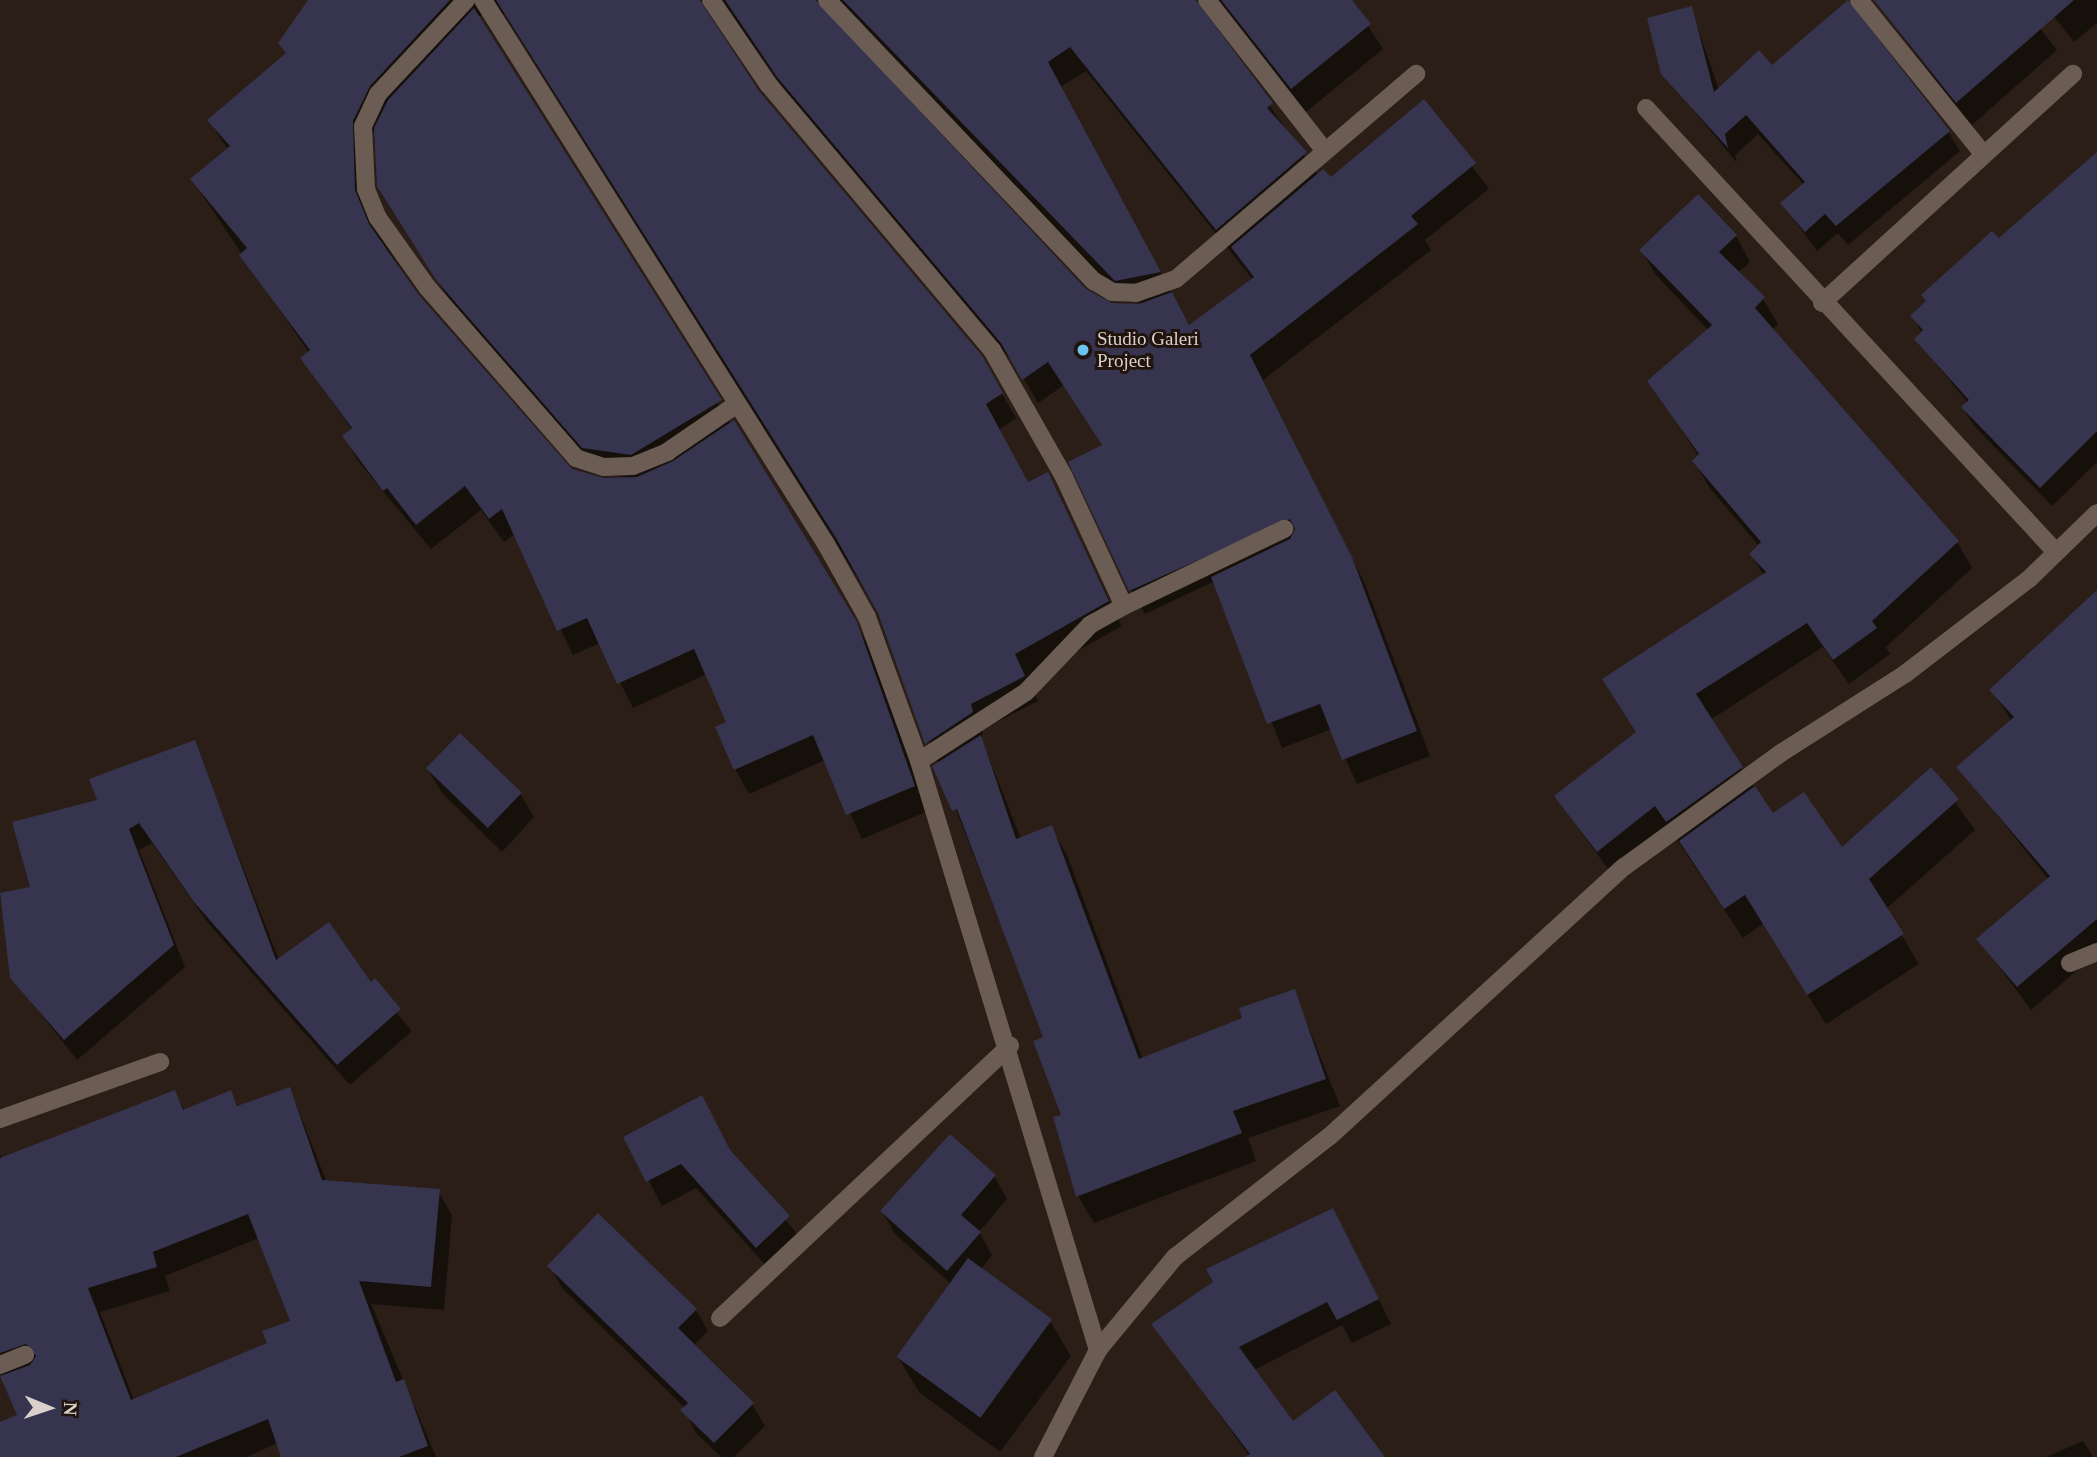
<!DOCTYPE html>
<style>
body{margin:0}
#map{position:relative;width:2097px;height:1457px;overflow:hidden;background:#2a1e16;font-family:"Times New Roman",serif}
div>[style]{position:absolute}
[style*='--x']{left:calc(var(--x)*1px);top:calc(var(--y)*1px);width:calc(var(--w)*1px);rotate:calc(var(--a)*1deg)}
.shadow>*{inset:0;background:#0007}
.building>*{inset:0;background:#36344e;transform-origin:0 0}
.minor>*{height:18px;margin:-9px;padding:0 9px;transform-origin:9px;border-radius:9px;background:#6c5d54}
.dots>*{width:19px;height:19px;translate:-50% -50%;box-sizing:border-box;border:4px solid #20140d;border-radius:50%}
span{translate:-50% -50%;white-space:nowrap;text-align:center;line-height:1.15;-webkit-text-stroke:6px #20140d;paint-order:stroke}
.poi-label{font-size:19px;color:#dad1cc}
.left{translate:0 -50%;text-align:left}
.north{position:absolute;left:14px;top:1373px;width:70px;height:70px;-webkit-text-stroke:5px #20140d;paint-order:stroke;rotate:92deg;font-size:19px;font-weight:700;line-height:28px;text-align:center;color:#dad1cc}
.north::after{content:'';display:block;margin:auto;width:24px;height:32px;background:#dad1cc;clip-path:polygon(50% 0,100% 100%,50% 72%,0 100%)}
</style>
<div id="map">
<div class="shadow">
<i style="clip-path:polygon(evenodd,311px 0,1351px 0,1383px 49px,1306px 112px,1232px 18px,1221px 13px,1210px 20px,1318px 175px,1331px 180px,1424px 102px,1489px 189px,1425px 240px,1431px 250px,1263px 380px,1365px 584px,1430px 756px,1357px 784px,1332px 729px,1282px 748px,1215px 581px,1145px 614px,1131px 590px,1103px 446px,1064px 385px,1038px 403px,1017px 367px,793px 102px,731px 14px,718px 15px,715px 29px,757px 92px,981px 358px,1016px 418px,999px 430px,1028px 483px,1047px 474px,1122px 626px,1027px 679px,1038px 701px,983px 729px,982px 740px,1021px 839px,1051px 828px,1067px 855px,1143px 1060px,1245px 1019px,1294px 991px,1340px 1106px,1248px 1138px,1256px 1161px,1094px 1223px,1078px 1196px,1045px 1038px,879px 612px,504px 14px,477px 16px,870px 648px,928px 811px,862px 839px,825px 760px,749px 794px,735px 769px,728px 723px,707px 674px,633px 708px,600px 643px,573px 655px,515px 534px,504px 542px,481px 510px,431px 549px,358px 461px,344px 436px,352px 430px,302px 359px,309px 353px,192px 180px,228px 150px,209px 120px,287px 54px,311px 0,851px 17px,1117px 297px,1143px 304px,1106px 304px,1085px 290px,829px 22px,851px 17px,311px 0,1086px 71px,1253px 280px,1190px 327px,1060px 87px,1086px 71px,311px 0,376px 126px,393px 211px,452px 304px,598px 472px,633px 479px,604px 480px,571px 470px,417px 295px,368px 216px,365px 152px,376px 126px)"></i>
<i style="clip-path:polygon(1875px 0,2018px 0,2057px 50px,1971px 126px)"></i>
<i style="clip-path:polygon(2041px 0,2097px 0,2097px 23px,2074px 42px)"></i>
<i style="clip-path:polygon(1691px 8px,1719px 90px,1772px 68px,1948px 132px,1960px 151px,1848px 245px,1838px 233px,1817px 251px,1783px 204px,1804px 185px,1758px 134px,1735px 155px,1737px 163px,1663px 73px)"></i>
<i style="clip-path:polygon(2097px 154px,2097px 462px,2052px 506px,1975px 427px,1963px 408px,1968px 403px,1916px 339px,1922px 333px,1912px 316px)"></i>
<i style="clip-path:polygon(1736px 236px,1750px 262px,1738px 273px,1763px 299px,1778px 324px,1772px 330px,1957px 542px,1972px 568px,1886px 647px,1890px 654px,1849px 684px,1823px 647px,1710px 720px,1772px 815px,1841px 850px,1931px 769px,1975px 830px,1886px 909px,1919px 964px,1826px 1024px,1763px 924px,1743px 938px,1671px 831px,1613px 876px,1556px 797px,1638px 733px,1764px 576px,1751px 554px,1759px 546px,1709px 487px,1694px 461px,1699px 457px,1650px 381px,1708px 330px,1656px 275px,1641px 250px)"></i>
<i style="clip-path:polygon(2097px 593px,2097px 953px,2031px 1010px,1979px 939px,2048px 879px,1959px 767px,2012px 721px,1991px 690px)"></i>
<i style="clip-path:polygon(194px 742px,279px 960px,371px 984px,412px 1031px,350px 1085px,208px 923px,152px 843px,139px 850px,185px 967px,77px 1060px,12px 977px,0 895px,32px 888px,99px 801px)"></i>
<i style="clip-path:polygon(428px 769px,520px 793px,534px 817px,502px 852px,442px 793px)"></i>
<i style="clip-path:polygon(evenodd,290px 1089px,327px 1183px,438px 1191px,452px 1215px,444px 1310px,371px 1304px,436px 1457px,283px 1457px,278px 1443px,246px 1457px,0 1457px,0 1424px,19px 1416px,0 1370px,0 1155px,4px 1159px,174px 1092px,185px 1111px,230px 1092px,239px 1107px,290px 1089px,259px 1238px,292px 1322px,269px 1344px,134px 1401px,100px 1312px,170px 1291px,165px 1276px,259px 1238px)"></i>
<i style="clip-path:polygon(626px 1137px,732px 1155px,803px 1241px,771px 1271px,696px 1188px,662px 1206px)"></i>
<i style="clip-path:polygon(994px 1176px,1007px 1199px,979px 1232px,992px 1255px,981px 1269px,1050px 1321px,1071px 1356px,1000px 1452px,919px 1392px,898px 1357px,951px 1284px,895px 1234px,882px 1211px)"></i>
<i style="clip-path:polygon(1346px 1234px,1391px 1324px,1352px 1343px,1342px 1325px,1254px 1370px,1293px 1423px,1382px 1457px,1250px 1457px,1154px 1324px)"></i>
<i style="clip-path:polygon(550px 1266px,696px 1310px,708px 1331px,693px 1346px,752px 1404px,765px 1426px,734px 1457px,721px 1457px,695px 1432px,685px 1408px,562px 1288px)"></i>
<i style="clip-path:polygon(2083px 1441px,2093px 1457px,2046px 1457px)"></i>
</div>
<div class="building">
<i style="clip-path:polygon(308px 0,450px 0,370px 86px,353px 121px,355px 190px,369px 224px,418px 294px,572px 469px,604px 478px,637px 477px,673px 461px,734px 420px,857px 622px,915px 786px,846px 815px,813px 735px,734px 770px,715px 727px,726px 722px,694px 649px,617px 684px,587px 618px,557px 631px,502px 509px,489px 519px,465px 486px,416px 525px,387px 488px,383px 491px,342px 436px,352px 428px,300px 358px,310px 350px,239px 255px,247px 248px,190px 179px,230px 146px,207px 120px,286px 53px,278px 43px)"></i>
<i style="clip-path:polygon(496px 0,700px 0,759px 91px,983px 357px,1003px 393px,986px 404px,1028px 482px,1048px 472px,1109px 601px,1015px 654px,1025px 676px,971px 704px,973px 712px,925px 744px,878px 613px,836px 538px)"></i>
<i style="clip-path:polygon(725px 0,816px 0,1086px 289px,1112px 303px,1139px 304px,1172px 292px,1189px 325px,1254px 277px,1231px 247px,1323px 169px,1331px 177px,1424px 99px,1476px 163px,1411px 216px,1418px 224px,1250px 355px,1352px 557px,1417px 731px,1342px 760px,1320px 704px,1267px 724px,1211px 577px,1290px 539px,1295px 529px,1290px 519px,1129px 591px,1068px 462px,1102px 445px,1048px 362px,1022px 380px,1001px 343px,777px 77px)"></i>
<i style="clip-path:polygon(843px 0,1196px 0,1273px 103px,1267px 108px,1307px 152px,1216px 230px,1070px 47px,1048px 62px,1161px 272px,1115px 281px)"></i>
<i style="clip-path:polygon(1221px 0,1352px 0,1371px 24px,1291px 89px)"></i>
<i style="clip-path:polygon(1848px 0,1950px 131px,1836px 226px,1825px 214px,1805px 232px,1780px 203px,1805px 182px,1746px 115px,1725px 134px,1728px 148px,1661px 74px,1647px 18px,1692px 6px,1714px 92px,1759px 50px,1772px 65px)"></i>
<i style="clip-path:polygon(1874px 0,2074px 0,1956px 103px)"></i>
<i style="clip-path:polygon(474px 8px,722px 400px,631px 455px,582px 448px,436px 280px,377px 186px,374px 128px,388px 100px)"></i>
<i style="clip-path:polygon(2097px 152px,2097px 431px,2040px 488px,1961px 407px,1969px 400px,1914px 339px,1923px 330px,1910px 316px,1926px 301px,1921px 295px,1992px 231px,1999px 238px)"></i>
<i style="clip-path:polygon(1698px 194px,1737px 235px,1719px 252px,1765px 297px,1755px 308px,1959px 541px,1872px 621px,1877px 628px,1833px 660px,1807px 623px,1696px 694px,1743px 767px,1666px 822px,1655px 806px,1597px 852px,1554px 796px,1636px 732px,1602px 679px,1766px 572px,1749px 554px,1761px 542px,1692px 461px,1699px 454px,1647px 381px,1712px 325px,1639px 250px)"></i>
<i style="clip-path:polygon(2097px 590px,2097px 919px,2017px 987px,1976px 939px,2050px 876px,1956px 767px,2014px 717px,1989px 690px)"></i>
<i style="left:460px;top:733px;width:86px;height:49px;rotate:44deg"></i>
<i style="clip-path:polygon(981px 735px,1016px 839px,1052px 825px,1139px 1059px,1242px 1018px,1239px 1008px,1295px 989px,1326px 1079px,1233px 1111px,1242px 1133px,1076px 1197px,1053px 1117px,1061px 1115px,1033px 1041px,1043px 1037px,957px 809px,952px 811px,932px 766px)"></i>
<i style="clip-path:polygon(195px 740px,276px 960px,329px 922px,371px 982px,375px 978px,401px 1009px,337px 1065px,194px 902px,139px 823px,129px 829px,174px 945px,64px 1040px,10px 978px,0 893px,30px 887px,12px 822px,97px 800px,89px 779px)"></i>
<i style="clip-path:polygon(1931px 767px,1959px 799px,1869px 879px,1904px 934px,1807px 995px,1745px 895px,1724px 909px,1679px 841px,1755px 786px,1773px 813px,1804px 792px,1842px 847px)"></i>
<i style="clip-path:polygon(evenodd,290px 1087px,322px 1180px,440px 1189px,431px 1287px,359px 1281px,396px 1382px,404px 1379px,428px 1446px,399px 1457px,281px 1457px,268px 1419px,176px 1457px,0 1457px,0 1422px,17px 1415px,0 1376px,30px 1365px,36px 1356px,26px 1344px,0 1353px,0 1158px,175px 1090px,183px 1110px,231px 1090px,237px 1106px,290px 1087px,248px 1214px,290px 1321px,262px 1331px,267px 1343px,131px 1400px,88px 1288px,157px 1267px,153px 1252px,248px 1214px)"></i>
<i style="clip-path:polygon(702px 1095px,730px 1150px,790px 1216px,756px 1248px,681px 1164px,646px 1182px,623px 1137px)"></i>
<i style="clip-path:polygon(950px 1134px,996px 1175px,961px 1215px,981px 1232px,947px 1271px,880px 1211px)"></i>
<i style="clip-path:polygon(1333px 1208px,1379px 1299px,1337px 1320px,1327px 1302px,1239px 1347px,1293px 1421px,1335px 1390px,1385px 1457px,1245px 1457px,1250px 1454px,1151px 1324px,1213px 1282px,1206px 1269px)"></i>
<i style="clip-path:polygon(598px 1213px,697px 1309px,678px 1328px,754px 1403px,714px 1443px,680px 1410px,688px 1403px,547px 1266px)"></i>
<i style="left:968px;top:1258px;width:104px;height:122px;rotate:36deg"></i>
</div>
<div class="minor">
<i style="--x:466;--y:0;--w:129;--a:133.1"></i>
<i style="--x:378;--y:94;--w:35;--a:115"></i>
<i style="--x:363;--y:126;--w:63;--a:87.3"></i>
<i style="--x:366;--y:189;--w:31;--a:68"></i>
<i style="--x:378;--y:218;--w:85;--a:54.6"></i>
<i style="--x:427;--y:287;--w:227;--a:48.9"></i>
<i style="--x:576;--y:458;--w:29;--a:18"></i>
<i style="--x:604;--y:467;--w:29;--a:-2"></i>
<i style="--x:633;--y:466;--w:37;--a:-22"></i>
<i style="--x:667;--y:452;--w:85;--a:-34.4"></i>
<i style="--x:483;--y:0;--w:643;--a:57.77"></i>
<i style="--x:826;--y:544;--w:84;--a:60.7"></i>
<i style="--x:867;--y:617;--w:153;--a:70.1"></i>
<i style="--x:711;--y:0;--w:102;--a:55.8"></i>
<i style="--x:768;--y:84;--w:348;--a:49.9"></i>
<i style="--x:992;--y:350;--w:146;--a:60.4"></i>
<i style="--x:1064;--y:477;--w:142;--a:65.1"></i>
<i style="--x:1124;--y:606;--w:39;--a:151"></i>
<i style="--x:1090;--y:625;--w:93;--a:133.7"></i>
<i style="--x:1026;--y:692;--w:127;--a:147.2"></i>
<i style="--x:919;--y:761;--w:616;--a:73.1"></i>
<i style="--x:827;--y:0;--w:388;--a:46.5"></i>
<i style="--x:1094;--y:281;--w:21;--a:31"></i>
<i style="--x:1112;--y:292;--w:24;--a:2"></i>
<i style="--x:1136;--y:293;--w:42;--a:-19.3"></i>
<i style="--x:1176;--y:279;--w:316;--a:-40.5"></i>
<i style="--x:1207;--y:0;--w:190;--a:52"></i>
<i style="--x:1859;--y:0;--w:199;--a:51.1"></i>
<i style="--x:1646;--y:108;--w:603;--a:47.29"></i>
<i style="--x:1822;--y:303;--w:340;--a:-42.4"></i>
<i style="--x:1124;--y:606;--w:178;--a:-25.7"></i>
<i style="--x:2070;--y:963;--w:29;--a:-22"></i>
<i style="--x:0;--y:1119;--w:170;--a:-19.6"></i>
<i style="--x:720;--y:1318;--w:398;--a:-43.2"></i>
<i style="--x:0;--y:1365;--w:27;--a:-22"></i>
<i style="--x:1043;--y:1457;--w:120;--a:-62.8"></i>
<i style="--x:1098;--y:1350;--w:121;--a:-50.4"></i>
<i style="--x:1175;--y:1257;--w:197;--a:-38"></i>
<i style="--x:1330;--y:1136;--w:398;--a:-42.5"></i>
<i style="--x:1624;--y:867;--w:194;--a:-36"></i>
<i style="--x:1781;--y:753;--w:147;--a:-32.5"></i>
<i style="--x:1905;--y:674;--w:158;--a:-37.5"></i>
<i style="--x:2030;--y:578;--w:93;--a:-44.1"></i>
</div>
<div class="dots">
<i style="left:1083px;top:350px;background:#6ac3f1"></i>
</div>
<div class="poi-label">
<span class="left" style="left:1097px;top:350px">Studio Galeri<br>Project</span>
</div>
<div class="north">N</div>
</div>
